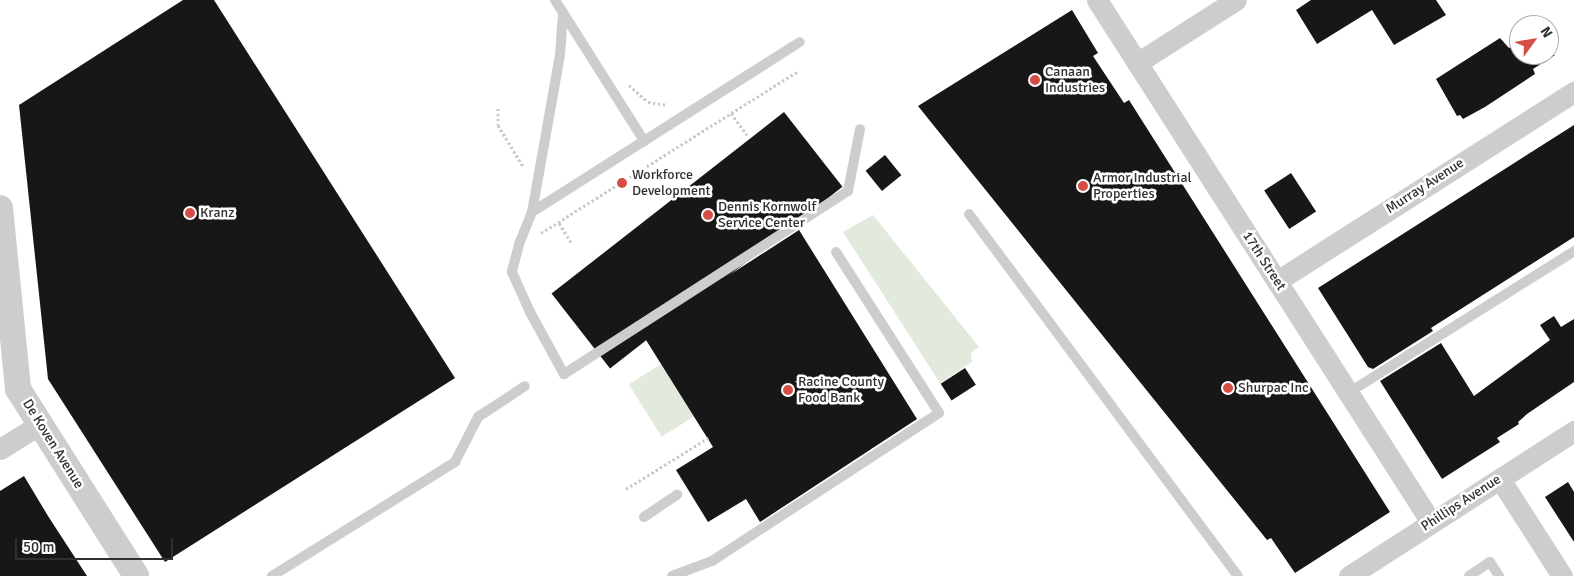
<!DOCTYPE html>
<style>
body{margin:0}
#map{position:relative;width:1574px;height:576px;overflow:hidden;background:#fff;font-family:Signika,sans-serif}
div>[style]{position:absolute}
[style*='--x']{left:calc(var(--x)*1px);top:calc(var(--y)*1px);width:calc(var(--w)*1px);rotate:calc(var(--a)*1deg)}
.green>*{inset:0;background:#e2e9dd;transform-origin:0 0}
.building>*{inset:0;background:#171717;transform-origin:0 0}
.path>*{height:3px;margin-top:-1.5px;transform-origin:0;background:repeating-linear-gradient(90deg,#cacaca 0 2.5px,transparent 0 5px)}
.service>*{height:10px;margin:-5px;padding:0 5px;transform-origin:5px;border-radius:5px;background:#cdcdcd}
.minor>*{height:21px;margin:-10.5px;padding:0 10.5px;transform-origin:10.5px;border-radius:10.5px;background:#cdcdcd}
.tertiary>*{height:26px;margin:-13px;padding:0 13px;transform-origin:13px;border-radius:13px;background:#cdcdcd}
.dots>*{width:14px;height:14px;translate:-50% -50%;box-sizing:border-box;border:2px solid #fff;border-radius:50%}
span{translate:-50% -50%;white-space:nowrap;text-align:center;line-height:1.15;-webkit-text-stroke:5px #fff;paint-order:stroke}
.poi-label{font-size:14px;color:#303030}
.left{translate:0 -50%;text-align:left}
.street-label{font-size:14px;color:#303030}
.north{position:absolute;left:1509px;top:15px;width:50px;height:50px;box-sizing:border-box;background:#fff;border:1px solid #acacac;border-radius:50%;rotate:58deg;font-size:14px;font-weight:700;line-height:20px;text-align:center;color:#303030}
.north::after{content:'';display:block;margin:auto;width:18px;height:22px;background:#d44e45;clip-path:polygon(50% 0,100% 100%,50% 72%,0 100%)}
.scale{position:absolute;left:15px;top:538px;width:158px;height:22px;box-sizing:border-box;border:2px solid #303030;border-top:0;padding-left:6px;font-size:15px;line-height:18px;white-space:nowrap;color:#303030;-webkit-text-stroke:4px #fff;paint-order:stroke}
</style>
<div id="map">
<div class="green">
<i style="clip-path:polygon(873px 215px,979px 347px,971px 353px,972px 362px,940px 383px,843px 232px)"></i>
<i style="left:661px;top:364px;width:62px;height:38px;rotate:58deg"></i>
</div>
<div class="building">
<i style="clip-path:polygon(183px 0,214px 0,455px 378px,165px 562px,48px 379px,19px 105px)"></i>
<i style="clip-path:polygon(1311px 0,1436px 0,1446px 15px,1394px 45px,1372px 10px,1317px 44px,1296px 10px)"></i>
<i style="clip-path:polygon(1072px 10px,1098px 53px,1093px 56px,1124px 103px,1129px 100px,1390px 512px,1295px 573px,1271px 538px,1267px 540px,918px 106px)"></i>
<i style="clip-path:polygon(1500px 38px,1509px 48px,1519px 42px,1519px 55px,1555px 55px,1533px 69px,1535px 74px,1485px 107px,1463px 119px,1460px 115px,1457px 116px,1436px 79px)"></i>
<i style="left:784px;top:112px;width:95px;height:295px;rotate:52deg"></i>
<i style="clip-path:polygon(1574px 125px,1574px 237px,1431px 328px,1433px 331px,1373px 369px,1368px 367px,1318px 288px)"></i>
<i style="left:885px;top:155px;width:26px;height:25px;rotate:51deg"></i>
<i style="left:1291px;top:173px;width:46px;height:32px;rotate:57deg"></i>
<i style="clip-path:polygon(799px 230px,917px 419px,760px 522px,746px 499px,708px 522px,676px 470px,713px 447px,641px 332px)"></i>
<i style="clip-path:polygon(1554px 316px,1561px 327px,1574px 319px,1574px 382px,1527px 414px,1518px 422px,1519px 424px,1497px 438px,1500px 442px,1442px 479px,1380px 381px,1441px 343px,1474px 396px,1550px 340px,1540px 325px)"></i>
<i style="left:965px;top:368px;width:20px;height:29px;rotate:57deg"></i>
<i style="clip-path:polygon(24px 476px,48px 516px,87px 576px,0 576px,0 491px)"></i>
<i style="clip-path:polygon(1568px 482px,1574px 492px,1574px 542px,1545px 497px)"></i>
</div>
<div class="path">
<i style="--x:629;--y:85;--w:25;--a:42"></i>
<i style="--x:648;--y:102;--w:18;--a:9"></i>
<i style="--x:498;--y:108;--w:17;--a:90"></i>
<i style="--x:498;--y:125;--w:50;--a:58.8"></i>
<i style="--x:731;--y:113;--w:27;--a:54"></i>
<i style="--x:559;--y:223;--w:25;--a:58"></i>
<i style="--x:541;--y:233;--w:304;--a:-32.2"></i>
<i style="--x:626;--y:489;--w:97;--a:-31.9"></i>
</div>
<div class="service">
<i style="--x:555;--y:0;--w:167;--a:57.7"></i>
<i style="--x:563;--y:13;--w:42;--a:94.1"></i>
<i style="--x:560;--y:55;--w:159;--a:100.1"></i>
<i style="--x:532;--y:212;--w:35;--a:112"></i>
<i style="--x:519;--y:245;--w:28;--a:105"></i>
<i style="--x:512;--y:272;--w:44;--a:65.8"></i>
<i style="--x:530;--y:312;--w:71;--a:61.3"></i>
<i style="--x:564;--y:374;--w:338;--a:-32.8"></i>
<i style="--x:848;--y:191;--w:63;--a:-79"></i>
<i style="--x:532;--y:212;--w:317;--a:-32.4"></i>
<i style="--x:969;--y:214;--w:451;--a:53.4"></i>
<i style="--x:1348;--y:393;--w:267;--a:-32.1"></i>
<i style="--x:644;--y:517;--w:40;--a:-34"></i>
<i style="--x:272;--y:576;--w:216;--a:-31.9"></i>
<i style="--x:455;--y:462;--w:51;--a:-62.9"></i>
<i style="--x:478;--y:417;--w:56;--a:-33.4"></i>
<i style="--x:672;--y:576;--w:43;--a:-20.6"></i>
<i style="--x:712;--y:561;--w:271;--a:-33.1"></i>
<i style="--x:939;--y:413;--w:191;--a:-122.6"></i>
<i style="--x:1469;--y:576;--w:25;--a:-34"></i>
<i style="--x:1490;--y:562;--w:17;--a:57"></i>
</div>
<div class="minor">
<i style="--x:1097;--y:0;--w:620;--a:57.39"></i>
<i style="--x:1137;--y:63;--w:117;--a:-32.5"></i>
<i style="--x:1277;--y:281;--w:352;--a:-32.5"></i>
<i style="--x:0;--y:449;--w:47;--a:-32"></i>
<i style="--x:1500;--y:479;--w:115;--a:57.4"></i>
<i style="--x:1349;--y:576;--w:268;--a:-32.8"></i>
</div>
<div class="tertiary">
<i style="--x:0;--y:208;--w:182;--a:84.3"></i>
<i style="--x:18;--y:389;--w:221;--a:57.7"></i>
</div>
<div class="dots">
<i style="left:1035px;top:80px;background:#d44e45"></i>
<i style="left:622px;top:183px;background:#d44e45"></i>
<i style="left:1083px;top:186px;background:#d44e45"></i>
<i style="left:190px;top:213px;background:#d44e45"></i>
<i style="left:708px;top:215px;background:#d44e45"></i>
<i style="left:1228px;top:388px;background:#d44e45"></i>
<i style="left:788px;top:390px;background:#d44e45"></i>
</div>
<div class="poi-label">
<span class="left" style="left:1045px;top:80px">Canaan<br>Industries</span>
<span class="left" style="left:632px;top:183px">Workforce<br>Development</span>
<span class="left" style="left:1093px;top:186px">Armor Industrial<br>Properties</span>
<span class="left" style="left:718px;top:215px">Dennis Kornwolf<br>Service Center</span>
<span class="left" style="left:200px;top:213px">Kranz</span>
<span class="left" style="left:798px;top:390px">Racine County<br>Food Bank</span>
<span class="left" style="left:1238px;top:388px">Shurpac Inc</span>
</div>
<div class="street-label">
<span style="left:1425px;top:186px;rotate:-33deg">Murray Avenue</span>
<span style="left:1264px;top:261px;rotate:57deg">17th Street</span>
<span style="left:53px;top:444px;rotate:58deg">De Koven Avenue</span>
<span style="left:1461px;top:503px;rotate:-33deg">Phillips Avenue</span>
</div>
<div class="north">N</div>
<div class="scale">50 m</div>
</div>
